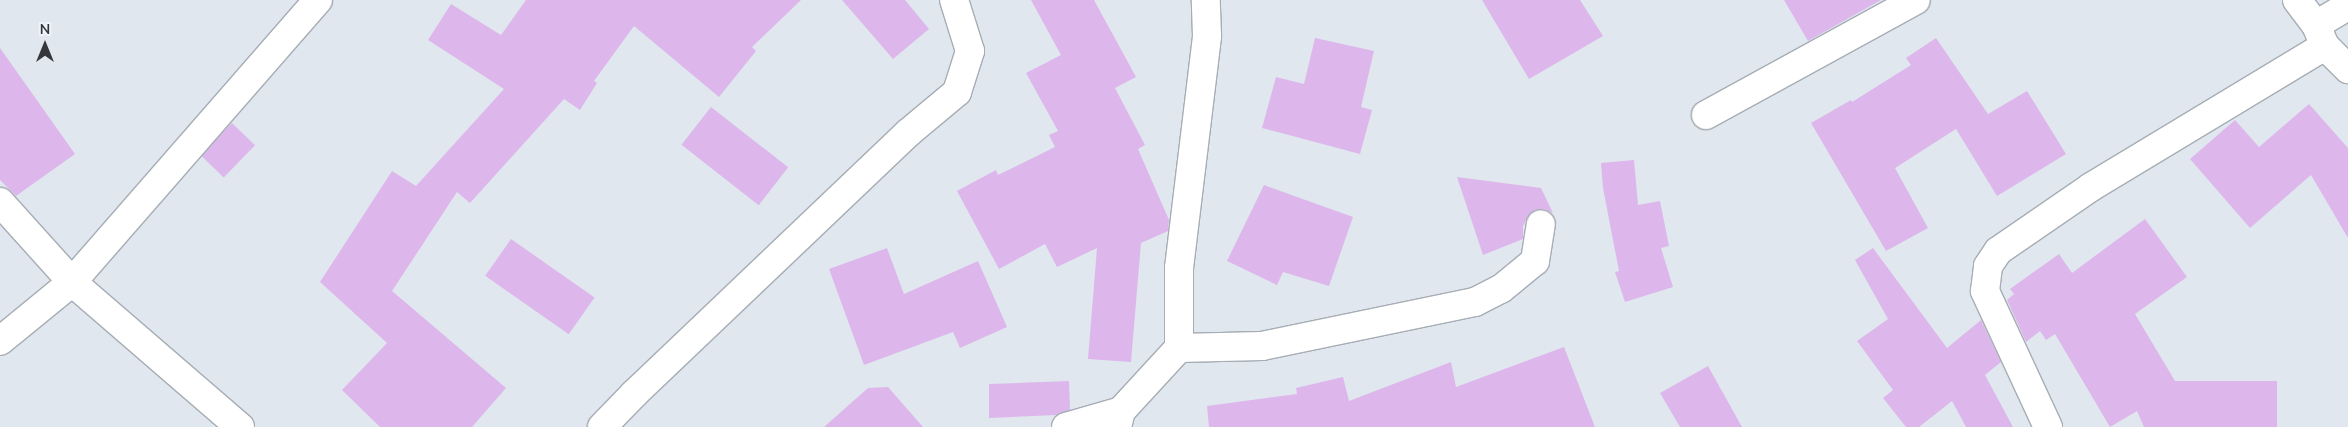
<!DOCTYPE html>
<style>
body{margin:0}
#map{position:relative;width:2348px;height:427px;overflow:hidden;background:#e0e7ee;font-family:"Nunito Sans",sans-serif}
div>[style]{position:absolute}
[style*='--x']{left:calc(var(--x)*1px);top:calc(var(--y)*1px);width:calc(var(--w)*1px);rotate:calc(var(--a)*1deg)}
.building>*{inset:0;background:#ddb7ec;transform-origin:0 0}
.roads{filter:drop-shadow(1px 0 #a6adb4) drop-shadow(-1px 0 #a6adb4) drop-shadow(0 1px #a6adb4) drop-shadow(0 -1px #a6adb4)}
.minor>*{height:28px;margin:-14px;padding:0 14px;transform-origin:14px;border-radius:14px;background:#fff}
span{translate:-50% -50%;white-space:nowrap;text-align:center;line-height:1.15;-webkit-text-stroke:4px #edf4fc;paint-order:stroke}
.north{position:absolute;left:20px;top:20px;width:50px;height:50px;-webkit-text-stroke:4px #edf4fc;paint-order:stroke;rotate:0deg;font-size:14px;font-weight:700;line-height:20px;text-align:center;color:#35383b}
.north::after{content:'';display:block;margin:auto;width:18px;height:22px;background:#35383b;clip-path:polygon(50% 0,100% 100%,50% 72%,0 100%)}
</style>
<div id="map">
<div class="building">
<i style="clip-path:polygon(526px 0,801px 0,752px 47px,756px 51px,719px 97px,634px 26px,594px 81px,597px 83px,580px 110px,564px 99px,470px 203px,457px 192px,392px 291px,506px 388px,472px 427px,380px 427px,342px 390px,387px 343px,320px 282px,392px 171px,416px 186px,504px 89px,428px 40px,451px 4px,501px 35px)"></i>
<i style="clip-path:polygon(842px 0,905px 0,929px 29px,893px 59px)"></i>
<i style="clip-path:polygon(1031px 0,1094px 0,1136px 77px,1115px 88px,1145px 145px,1138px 149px,1169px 220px,1168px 231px,1141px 243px,1131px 362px,1088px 359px,1097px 248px,1057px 267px,1045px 244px,999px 269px,957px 191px,996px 170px,998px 175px,1055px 147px,1049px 135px,1058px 131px,1026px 73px,1061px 55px)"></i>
<i style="clip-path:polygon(1482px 0,1580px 0,1603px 36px,1529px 79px)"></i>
<i style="clip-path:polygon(1784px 0,1881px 0,1808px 41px)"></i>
<i style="clip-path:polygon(1315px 38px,1374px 51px,1361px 107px,1372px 110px,1360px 154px,1262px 128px,1276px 77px,1304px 84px)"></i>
<i style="clip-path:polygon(1936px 38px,1988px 114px,2027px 91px,2066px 154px,1997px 196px,1956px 129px,1895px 168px,1928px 228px,1886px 251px,1811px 123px,1851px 100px,1852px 102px,1911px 65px,1906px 58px)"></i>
<i style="clip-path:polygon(0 48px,75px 154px,16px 196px,0 180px)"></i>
<i style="clip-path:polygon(2309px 104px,2348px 148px,2348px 238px,2311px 175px,2250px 228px,2190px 159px,2235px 120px,2259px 147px)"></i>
<i style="left:711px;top:107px;width:98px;height:48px;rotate:38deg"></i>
<i style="left:232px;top:123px;width:32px;height:45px;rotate:44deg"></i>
<i style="clip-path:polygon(1634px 160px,1638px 205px,1660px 201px,1669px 246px,1661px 248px,1673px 287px,1625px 302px,1615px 272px,1619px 271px,1603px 188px,1601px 163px)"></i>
<i style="clip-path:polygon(1457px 177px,1541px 188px,1553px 213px,1544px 209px,1535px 210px,1529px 215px,1523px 226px,1523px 239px,1483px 255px)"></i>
<i style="clip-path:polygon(1264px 185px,1353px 217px,1329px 286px,1283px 272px,1277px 285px,1227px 261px)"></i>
<i style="clip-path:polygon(2145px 219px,2187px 277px,2135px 314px,2175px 381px,2277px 381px,2277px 427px,2144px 427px,2137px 411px,2110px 427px,2055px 334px,2046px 340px,2040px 331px,2026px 342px,2007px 300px,2014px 294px,2010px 289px,2059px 254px,2072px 273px)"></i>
<i style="left:511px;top:239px;width:102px;height:45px;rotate:35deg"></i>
<i style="clip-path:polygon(887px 248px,904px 294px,978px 261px,1007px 327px,960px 348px,953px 332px,864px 365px,829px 269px)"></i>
<i style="clip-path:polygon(1873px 248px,1947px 348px,1981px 320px,2001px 362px,1985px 375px,2013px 427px,1966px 427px,1952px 401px,1919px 427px,1906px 427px,1883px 398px,1893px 390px,1857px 341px,1888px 319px,1855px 260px)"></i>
<i style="clip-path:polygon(1564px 347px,1595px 427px,1209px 427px,1207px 406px,1297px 394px,1296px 388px,1343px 377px,1349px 401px,1451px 362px,1456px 387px)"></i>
<i style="clip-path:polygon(1708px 366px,1742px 427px,1680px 427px,1660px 393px)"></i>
<i style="clip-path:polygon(1069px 381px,1070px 410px,1057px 415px,989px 418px,989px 384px)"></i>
<i style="clip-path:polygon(888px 387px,923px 427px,824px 427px,868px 388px)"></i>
</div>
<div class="roads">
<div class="minor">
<i style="--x:2297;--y:0;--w:31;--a:53"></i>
<i style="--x:2316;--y:25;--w:23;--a:67"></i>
<i style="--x:2325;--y:46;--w:33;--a:45"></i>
<i style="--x:2316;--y:25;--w:37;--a:-31"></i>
<i style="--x:1706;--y:115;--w:239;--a:-28.7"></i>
<i style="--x:0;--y:202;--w:108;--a:48"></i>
<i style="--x:72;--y:282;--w:222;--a:40.8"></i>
<i style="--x:0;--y:341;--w:93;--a:-39.3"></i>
<i style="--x:72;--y:282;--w:374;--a:-48.9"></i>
<i style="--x:1179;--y:348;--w:83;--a:-1.4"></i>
<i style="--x:1262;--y:346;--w:217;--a:-11.7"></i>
<i style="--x:1475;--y:302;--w:29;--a:-27"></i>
<i style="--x:1501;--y:289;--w:44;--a:-39.5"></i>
<i style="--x:1535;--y:261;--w:37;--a:-81"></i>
<i style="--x:602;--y:427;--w:46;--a:-45.9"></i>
<i style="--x:634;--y:394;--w:378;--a:-43.6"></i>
<i style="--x:908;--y:133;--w:64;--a:-39.9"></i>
<i style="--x:957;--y:92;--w:43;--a:-72.4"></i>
<i style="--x:970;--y:51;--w:53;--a:-107.4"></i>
<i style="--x:1066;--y:427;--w:57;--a:-16.2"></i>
<i style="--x:1117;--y:427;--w:16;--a:-76"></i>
<i style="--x:1121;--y:411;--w:86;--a:-47.4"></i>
<i style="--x:1179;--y:348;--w:80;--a:-90"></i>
<i style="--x:1179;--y:268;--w:234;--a:-83.1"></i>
<i style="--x:1207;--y:36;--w:36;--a:-92"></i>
<i style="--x:2048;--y:427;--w:150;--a:-114.9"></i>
<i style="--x:1985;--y:291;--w:25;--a:-83"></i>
<i style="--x:1988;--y:266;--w:18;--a:-56"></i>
<i style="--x:1998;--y:251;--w:113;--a:-34.5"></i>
<i style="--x:2091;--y:187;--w:273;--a:-31.1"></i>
</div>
</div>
<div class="north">N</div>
</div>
